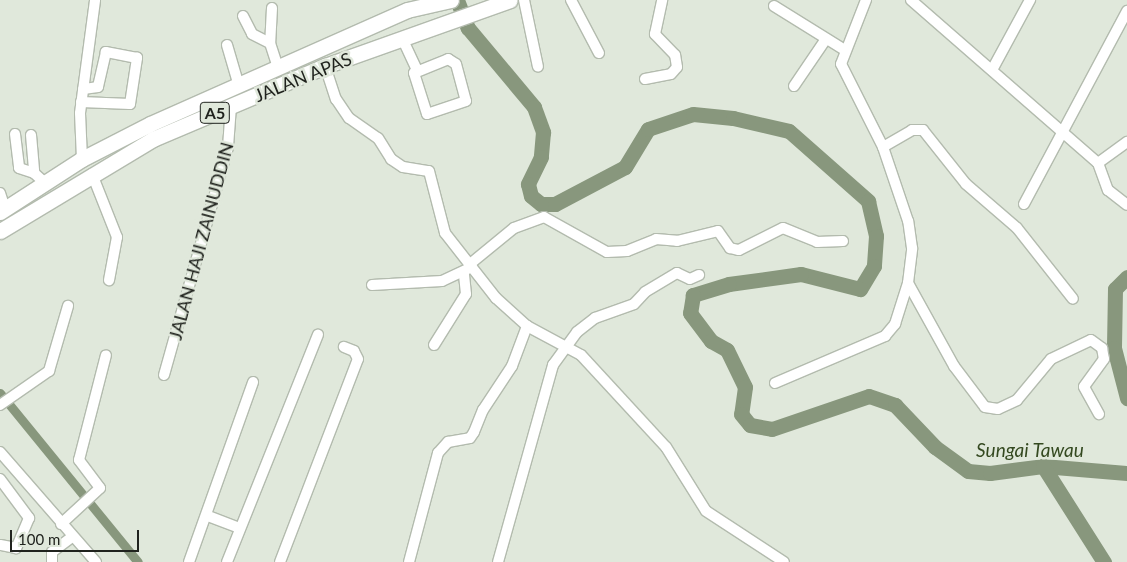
<!DOCTYPE html>
<style>
body{margin:0}
#map{position:relative;width:1127px;height:562px;overflow:hidden;background:#e0e8db;font-family:Lato,sans-serif}
div>[style]{position:absolute}
[style*='--x']{left:calc(var(--x)*1px);top:calc(var(--y)*1px);width:calc(var(--w)*1px);rotate:calc(var(--a)*1deg)}
.canal>*{height:9px;margin:-4.5px;padding:0 4.5px;transform-origin:4.5px;border-radius:4.5px;background:#88977d}
.river>*{height:15px;margin:-7.5px;padding:0 7.5px;transform-origin:7.5px;border-radius:7.5px;background:#88977d}
.roads{filter:drop-shadow(1px 0 #b3bbae) drop-shadow(-1px 0 #b3bbae) drop-shadow(0 1px #b3bbae) drop-shadow(0 -1px #b3bbae)}
.minor>*{height:10px;margin:-5px;padding:0 5px;transform-origin:5px;border-radius:5px;background:#fff}
.highway>*{height:15px;margin:-7.5px;padding:0 7.5px;transform-origin:7.5px;border-radius:7.5px;background:#fff}
span{translate:-50% -50%;white-space:nowrap;text-align:center;line-height:1.15;-webkit-text-stroke:5px #e0e8db;paint-order:stroke}
.shield-label span{padding:1px 4px;background:#e0e8db;border:1px solid;border-radius:4px;-webkit-text-stroke-width:0}
.shield-label{font-size:16px;color:#20231e;font-weight:700}
.street-label{font-size:18px;color:#20231e}
.water-label{font-size:19px;color:#344920;font-style:italic}
.scale{position:absolute;left:10px;top:530px;width:129px;height:22px;box-sizing:border-box;border:2px solid #20231e;border-top:0;padding-left:6px;font-size:15px;line-height:18px;white-space:nowrap;color:#20231e;-webkit-text-stroke:4px #e0e8db;paint-order:stroke}
</style>
<div id="map">
<div class="canal">
<i style="--x:0;--y:393;--w:218;--a:50.8"></i>
</div>
<div class="river">
<i style="--x:457;--y:0;--w:30;--a:69"></i>
<i style="--x:468;--y:28;--w:103;--a:50.1"></i>
<i style="--x:534;--y:107;--w:27;--a:70"></i>
<i style="--x:543;--y:132;--w:25;--a:95"></i>
<i style="--x:541;--y:157;--w:30;--a:116"></i>
<i style="--x:528;--y:184;--w:12;--a:76"></i>
<i style="--x:531;--y:196;--w:13;--a:39"></i>
<i style="--x:541;--y:204;--w:14;--a:0"></i>
<i style="--x:555;--y:204;--w:79;--a:-27.9"></i>
<i style="--x:625;--y:167;--w:44;--a:-58.8"></i>
<i style="--x:648;--y:129;--w:47;--a:-18.4"></i>
<i style="--x:693;--y:114;--w:40;--a:5.7"></i>
<i style="--x:733;--y:118;--w:57;--a:13.1"></i>
<i style="--x:789;--y:131;--w:106;--a:41.5"></i>
<i style="--x:868;--y:201;--w:36;--a:77"></i>
<i style="--x:876;--y:236;--w:30;--a:94"></i>
<i style="--x:874;--y:266;--w:27;--a:121"></i>
<i style="--x:860;--y:289;--w:61;--a:-165.7"></i>
<i style="--x:801;--y:274;--w:73;--a:172.1"></i>
<i style="--x:729;--y:284;--w:38;--a:163"></i>
<i style="--x:693;--y:295;--w:18;--a:99"></i>
<i style="--x:690;--y:313;--w:35;--a:53"></i>
<i style="--x:711;--y:341;--w:18;--a:29"></i>
<i style="--x:727;--y:350;--w:41;--a:64.1"></i>
<i style="--x:745;--y:387;--w:27;--a:98"></i>
<i style="--x:741;--y:414;--w:14;--a:51"></i>
<i style="--x:750;--y:425;--w:22;--a:10"></i>
<i style="--x:772;--y:429;--w:102;--a:-18.8"></i>
<i style="--x:869;--y:396;--w:28;--a:19"></i>
<i style="--x:895;--y:405;--w:58;--a:46.4"></i>
<i style="--x:935;--y:447;--w:41;--a:36"></i>
<i style="--x:968;--y:471;--w:22;--a:5"></i>
<i style="--x:990;--y:473;--w:53;--a:-7.5"></i>
<i style="--x:1043;--y:466;--w:84;--a:4.8"></i>
<i style="--x:1127;--y:277;--w:17;--a:135"></i>
<i style="--x:1115;--y:289;--w:59;--a:91"></i>
<i style="--x:1114;--y:348;--w:52;--a:75.4"></i>
<i style="--x:1043;--y:466;--w:114;--a:57.6"></i>
</div>
<div class="roads">
<div class="minor">
<i style="--x:524;--y:0;--w:68;--a:78.2"></i>
<i style="--x:571;--y:0;--w:60;--a:62.2"></i>
<i style="--x:911;--y:0;--w:248;--a:41.1"></i>
<i style="--x:1098;--y:163;--w:29;--a:70"></i>
<i style="--x:1108;--y:190;--w:24;--a:38"></i>
<i style="--x:774;--y:6;--w:81;--a:31.9"></i>
<i style="--x:272;--y:8;--w:35;--a:93"></i>
<i style="--x:270;--y:43;--w:26;--a:72"></i>
<i style="--x:243;--y:16;--w:20;--a:63"></i>
<i style="--x:252;--y:34;--w:20;--a:27"></i>
<i style="--x:402;--y:38;--w:35;--a:65"></i>
<i style="--x:227;--y:45;--w:43;--a:73.7"></i>
<i style="--x:448;--y:59;--w:9;--a:32"></i>
<i style="--x:456;--y:64;--w:38;--a:75"></i>
<i style="--x:466;--y:101;--w:41;--a:161.6"></i>
<i style="--x:427;--y:114;--w:43;--a:-107.6"></i>
<i style="--x:414;--y:73;--w:37;--a:-22"></i>
<i style="--x:325;--y:66;--w:35;--a:72"></i>
<i style="--x:336;--y:99;--w:23;--a:56"></i>
<i style="--x:349;--y:118;--w:35;--a:35"></i>
<i style="--x:378;--y:138;--w:25;--a:58"></i>
<i style="--x:391;--y:159;--w:14;--a:34"></i>
<i style="--x:403;--y:167;--w:26;--a:9"></i>
<i style="--x:429;--y:171;--w:64;--a:75.5"></i>
<i style="--x:445;--y:233;--w:83;--a:51.9"></i>
<i style="--x:496;--y:298;--w:42;--a:42.1"></i>
<i style="--x:527;--y:326;--w:61;--a:28.2"></i>
<i style="--x:581;--y:355;--w:125;--a:47.3"></i>
<i style="--x:666;--y:447;--w:75;--a:58"></i>
<i style="--x:706;--y:511;--w:93;--a:33.2"></i>
<i style="--x:992;--y:70;--w:80;--a:-61.5"></i>
<i style="--x:645;--y:79;--w:26;--a:-11"></i>
<i style="--x:671;--y:74;--w:9;--a:-49"></i>
<i style="--x:677;--y:67;--w:12;--a:-99"></i>
<i style="--x:675;--y:55;--w:29;--a:-134"></i>
<i style="--x:655;--y:34;--w:35;--a:-78"></i>
<i style="--x:794;--y:86;--w:57;--a:-55.8"></i>
<i style="--x:81;--y:102;--w:49;--a:2.3"></i>
<i style="--x:130;--y:104;--w:47;--a:-81.3"></i>
<i style="--x:137;--y:58;--w:32;--a:-169"></i>
<i style="--x:106;--y:52;--w:36;--a:103"></i>
<i style="--x:98;--y:87;--w:15;--a:172"></i>
<i style="--x:15;--y:134;--w:34;--a:83"></i>
<i style="--x:19;--y:168;--w:16;--a:18"></i>
<i style="--x:31;--y:135;--w:38;--a:85"></i>
<i style="--x:34;--y:173;--w:15;--a:42"></i>
<i style="--x:883;--y:147;--w:34;--a:-30"></i>
<i style="--x:912;--y:130;--w:11;--a:0"></i>
<i style="--x:923;--y:130;--w:69;--a:51.5"></i>
<i style="--x:966;--y:184;--w:67;--a:40.8"></i>
<i style="--x:1017;--y:228;--w:90;--a:51.7"></i>
<i style="--x:82;--y:159;--w:46;--a:-92.5"></i>
<i style="--x:80;--y:113;--w:114;--a:-82.4"></i>
<i style="--x:1098;--y:163;--w:36;--a:-36"></i>
<i style="--x:92;--y:174;--w:68;--a:68.4"></i>
<i style="--x:117;--y:237;--w:44;--a:100.5"></i>
<i style="--x:0;--y:193;--w:16;--a:72"></i>
<i style="--x:1024;--y:204;--w:219;--a:-61.9"></i>
<i style="--x:470;--y:264;--w:57;--a:-39.3"></i>
<i style="--x:514;--y:228;--w:32;--a:-20"></i>
<i style="--x:544;--y:217;--w:72;--a:29.1"></i>
<i style="--x:607;--y:252;--w:20;--a:-3"></i>
<i style="--x:627;--y:251;--w:31;--a:-22"></i>
<i style="--x:656;--y:239;--w:21;--a:5"></i>
<i style="--x:677;--y:241;--w:42;--a:-13.7"></i>
<i style="--x:718;--y:231;--w:21;--a:55"></i>
<i style="--x:730;--y:248;--w:9;--a:13"></i>
<i style="--x:739;--y:250;--w:49;--a:-26.6"></i>
<i style="--x:783;--y:228;--w:37;--a:22"></i>
<i style="--x:817;--y:242;--w:26;--a:-2"></i>
<i style="--x:908;--y:283;--w:95;--a:61"></i>
<i style="--x:954;--y:366;--w:51;--a:52.9"></i>
<i style="--x:985;--y:407;--w:13;--a:9"></i>
<i style="--x:998;--y:409;--w:21;--a:-25"></i>
<i style="--x:1017;--y:400;--w:53;--a:-50.3"></i>
<i style="--x:1051;--y:359;--w:44;--a:-25.4"></i>
<i style="--x:1091;--y:340;--w:14;--a:36"></i>
<i style="--x:1102;--y:348;--w:11;--a:80"></i>
<i style="--x:1104;--y:359;--w:34;--a:126"></i>
<i style="--x:1084;--y:387;--w:31;--a:61"></i>
<i style="--x:372;--y:285;--w:70;--a:-3.3"></i>
<i style="--x:442;--y:281;--w:33;--a:-25"></i>
<i style="--x:434;--y:345;--w:60;--a:-57.9"></i>
<i style="--x:466;--y:294;--w:20;--a:-96"></i>
<i style="--x:164;--y:375;--w:237;--a:-74.3"></i>
<i style="--x:228;--y:147;--w:41;--a:-85.8"></i>
<i style="--x:775;--y:383;--w:120;--a:-23.1"></i>
<i style="--x:885;--y:336;--w:16;--a:-50"></i>
<i style="--x:895;--y:324;--w:43;--a:-72.4"></i>
<i style="--x:908;--y:283;--w:35;--a:-83"></i>
<i style="--x:912;--y:248;--w:27;--a:-98"></i>
<i style="--x:908;--y:221;--w:78;--a:-108.7"></i>
<i style="--x:883;--y:147;--w:93;--a:-116.8"></i>
<i style="--x:841;--y:64;--w:69;--a:-68.7"></i>
<i style="--x:0;--y:405;--w:60;--a:-34.8"></i>
<i style="--x:49;--y:371;--w:68;--a:-73.7"></i>
<i style="--x:0;--y:452;--w:146;--a:48.9"></i>
<i style="--x:0;--y:479;--w:49;--a:53.4"></i>
<i style="--x:29;--y:518;--w:33;--a:113"></i>
<i style="--x:16;--y:548;--w:16;--a:-169"></i>
<i style="--x:208;--y:516;--w:34;--a:21"></i>
<i style="--x:61;--y:524;--w:53;--a:-42.7"></i>
<i style="--x:100;--y:488;--w:35;--a:-127"></i>
<i style="--x:79;--y:460;--w:108;--a:-75.6"></i>
<i style="--x:52;--y:562;--w:10;--a:-90"></i>
<i style="--x:52;--y:552;--w:25;--a:-37"></i>
<i style="--x:189;--y:562;--w:191;--a:-70.4"></i>
<i style="--x:227;--y:562;--w:245;--a:-68.2"></i>
<i style="--x:280;--y:562;--w:217;--a:-69"></i>
<i style="--x:358;--y:359;--w:9;--a:-117"></i>
<i style="--x:354;--y:351;--w:11;--a:-158"></i>
<i style="--x:409;--y:562;--w:113;--a:-75.1"></i>
<i style="--x:438;--y:453;--w:15;--a:-48"></i>
<i style="--x:448;--y:442;--w:22;--a:-10"></i>
<i style="--x:470;--y:438;--w:7;--a:-56"></i>
<i style="--x:474;--y:432;--w:24;--a:-68"></i>
<i style="--x:483;--y:410;--w:53;--a:-56.6"></i>
<i style="--x:512;--y:366;--w:43;--a:-69.4"></i>
<i style="--x:498;--y:562;--w:205;--a:-74.4"></i>
<i style="--x:553;--y:365;--w:41;--a:-54"></i>
<i style="--x:577;--y:332;--w:23;--a:-38"></i>
<i style="--x:595;--y:318;--w:41;--a:-19.7"></i>
<i style="--x:634;--y:304;--w:16;--a:-47"></i>
<i style="--x:645;--y:292;--w:37;--a:-31"></i>
<i style="--x:677;--y:273;--w:14;--a:25"></i>
<i style="--x:690;--y:279;--w:10;--a:-24"></i>
</div>
<div class="highway">
<i style="--x:0;--y:212;--w:98;--a:-32.9"></i>
<i style="--x:82;--y:159;--w:76;--a:-27.2"></i>
<i style="--x:150;--y:124;--w:281;--a:-23.9"></i>
<i style="--x:407;--y:10;--w:45;--a:-12.8"></i>
<i style="--x:0;--y:231;--w:179;--a:-31"></i>
<i style="--x:153;--y:139;--w:187;--a:-23"></i>
<i style="--x:325;--y:66;--w:196;--a:-19.6"></i>
</div>
</div>
<div class="shield-label">
<span style="left:215px;top:113px">A5</span>
</div>
<div class="street-label">
<span style="left:303px;top:77px;rotate:-22deg">JALAN APAS</span>
<span style="left:201px;top:241px;rotate:-75deg">JALAN HAJI ZAINUDDIN</span>
</div>
<div class="water-label">
<span style="left:1030px;top:450px">Sungai Tawau</span>
</div>
<div class="scale">100 m</div>
</div>
